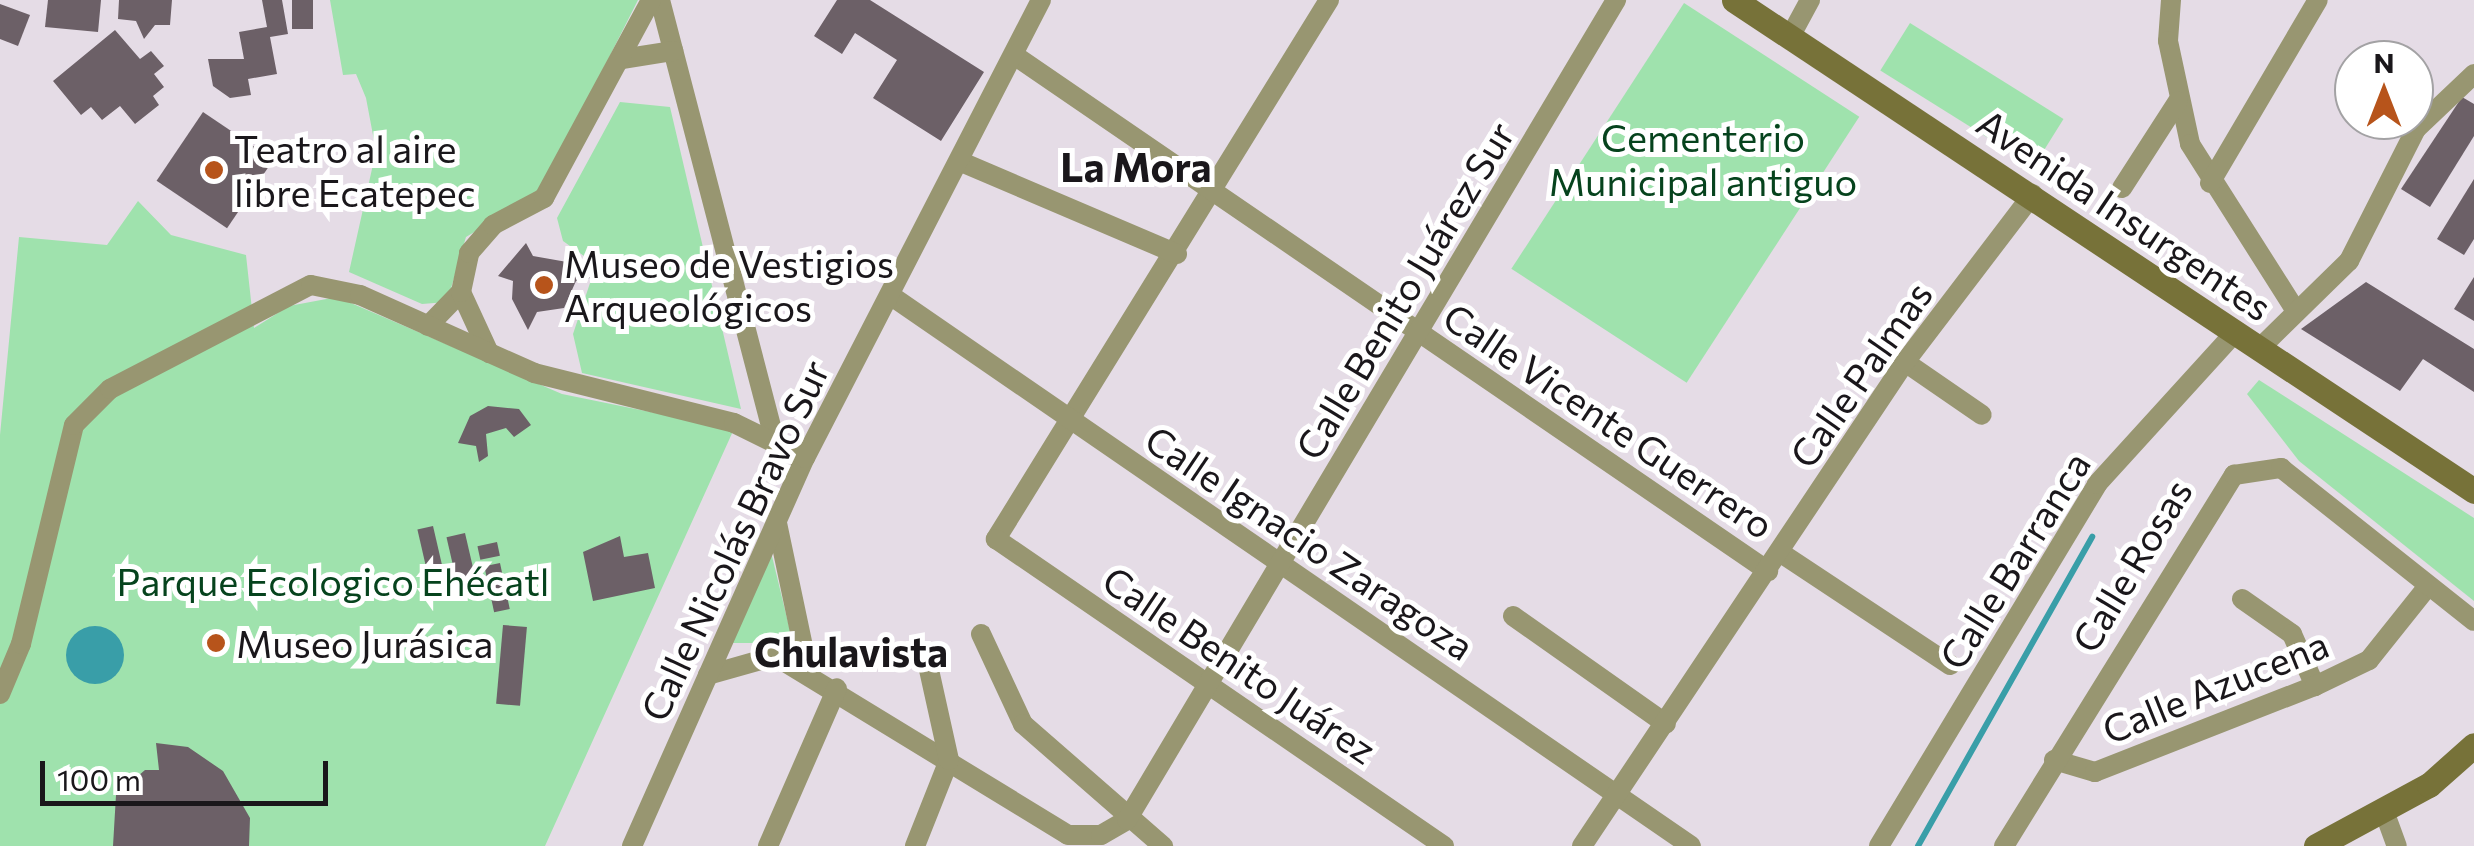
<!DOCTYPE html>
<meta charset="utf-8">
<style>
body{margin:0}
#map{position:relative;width:2474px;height:846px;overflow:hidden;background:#e5dce6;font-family:Commissioner,sans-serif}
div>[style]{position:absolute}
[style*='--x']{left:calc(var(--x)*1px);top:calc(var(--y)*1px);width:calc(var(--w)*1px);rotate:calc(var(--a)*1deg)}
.green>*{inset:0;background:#9fe2ad;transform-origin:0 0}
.water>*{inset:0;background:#399ea8}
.round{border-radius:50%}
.stream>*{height:6px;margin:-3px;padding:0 3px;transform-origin:3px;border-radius:3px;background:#399ea8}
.building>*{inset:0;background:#6c6067;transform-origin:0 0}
.minor>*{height:20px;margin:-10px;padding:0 10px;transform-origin:10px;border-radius:10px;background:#989671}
.secondary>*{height:25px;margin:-12.5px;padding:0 12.5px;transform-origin:12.5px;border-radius:12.5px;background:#777239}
.dots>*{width:28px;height:28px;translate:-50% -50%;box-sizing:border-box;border:5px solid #fff;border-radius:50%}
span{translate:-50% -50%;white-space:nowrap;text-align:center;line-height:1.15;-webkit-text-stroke:10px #fff;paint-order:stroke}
.park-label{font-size:38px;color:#06431d}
.poi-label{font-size:38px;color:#1a171b}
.left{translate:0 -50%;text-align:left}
.street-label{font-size:38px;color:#1a171b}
.neighbourhood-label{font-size:40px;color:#1a171b;font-weight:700}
.north{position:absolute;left:2334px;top:40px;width:100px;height:100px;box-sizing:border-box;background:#fff;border:2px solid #a3a2a4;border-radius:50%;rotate:0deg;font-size:28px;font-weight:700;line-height:40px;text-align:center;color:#1a171b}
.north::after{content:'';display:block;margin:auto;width:35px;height:45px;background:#b7541b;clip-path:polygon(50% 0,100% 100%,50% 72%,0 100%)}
.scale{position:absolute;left:40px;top:761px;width:288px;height:45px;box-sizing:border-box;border:5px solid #1a171b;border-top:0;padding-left:12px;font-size:30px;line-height:35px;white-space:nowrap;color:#1a171b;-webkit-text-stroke:8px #fff;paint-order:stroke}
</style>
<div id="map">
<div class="green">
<i style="clip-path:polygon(330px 0,638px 0,541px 192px,466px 237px,447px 302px,422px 304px,349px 272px,376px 151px,366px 98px,356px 74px,343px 75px)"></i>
<i style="left:1684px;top:3px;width:209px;height:317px;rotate:33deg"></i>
<i style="left:1910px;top:23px;width:181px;height:56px;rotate:32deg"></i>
<i style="clip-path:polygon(620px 102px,670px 107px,741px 409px,582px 373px,573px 334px,592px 277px,584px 256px,563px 241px,557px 218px)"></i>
<i style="clip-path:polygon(138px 201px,171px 235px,246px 255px,254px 328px,289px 306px,337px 297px,562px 394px,734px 429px,545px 846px,0 846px,0 435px,19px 237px,107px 245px)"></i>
<i style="clip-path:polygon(2259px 380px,2474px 518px,2474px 601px,2299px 461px,2247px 394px)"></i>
<i style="clip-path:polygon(771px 552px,793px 643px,729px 643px)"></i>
</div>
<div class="water">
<i class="round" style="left:66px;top:626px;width:58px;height:58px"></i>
</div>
<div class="stream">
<i style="--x:1918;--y:846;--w:355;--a:-60.6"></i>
</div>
<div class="building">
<i style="clip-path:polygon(48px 0,101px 0,98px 32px,45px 27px)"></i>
<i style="clip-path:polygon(119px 0,172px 0,170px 25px,155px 25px,144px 39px,136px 21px,118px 19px)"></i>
<i style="clip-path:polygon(262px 0,282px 0,288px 34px,270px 37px,277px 74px,248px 79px,251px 95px,230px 98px,213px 86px,208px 59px,244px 59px,239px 32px,267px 27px)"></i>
<i style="left:292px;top:0;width:21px;height:29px"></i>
<i style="clip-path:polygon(837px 0,870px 0,984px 72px,941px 141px,873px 98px,897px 60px,855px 33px,842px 54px,814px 36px)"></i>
<i style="clip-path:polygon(0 4px,30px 15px,18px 46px,0 39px)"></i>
<i style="clip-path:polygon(115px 30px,140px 59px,151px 51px,164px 66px,154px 74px,164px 87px,153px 96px,159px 105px,135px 124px,120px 106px,102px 120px,91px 107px,81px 115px,53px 81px)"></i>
<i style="clip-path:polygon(2462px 97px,2474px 104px,2474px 136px,2430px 207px,2401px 189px)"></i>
<i style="left:203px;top:112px;width:85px;height:83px;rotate:34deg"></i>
<i style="clip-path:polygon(2474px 179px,2474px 239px,2464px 255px,2437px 239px)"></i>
<i style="clip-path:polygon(526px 243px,533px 256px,567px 262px,577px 251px,591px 278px,576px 281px,564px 308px,537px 312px,528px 330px,512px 299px,513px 281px,498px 276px)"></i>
<i style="clip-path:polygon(2474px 277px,2474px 321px,2454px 309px)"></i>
<i style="clip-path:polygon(2366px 282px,2474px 349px,2474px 392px,2423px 359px,2400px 391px,2301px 329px)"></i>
<i style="clip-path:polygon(488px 406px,519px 409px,531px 425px,514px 437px,506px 428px,486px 434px,488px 456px,479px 462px,476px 446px,458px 443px,470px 416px)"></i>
<i style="left:433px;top:526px;width:44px;height:16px;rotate:77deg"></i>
<i style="left:465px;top:533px;width:58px;height:19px;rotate:77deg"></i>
<i style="clip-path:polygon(620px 536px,624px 557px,648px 553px,655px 588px,593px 601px,583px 552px)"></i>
<i style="left:497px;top:542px;width:14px;height:20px;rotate:78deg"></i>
<i style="left:500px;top:563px;width:47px;height:16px;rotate:78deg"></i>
<i style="left:503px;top:625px;width:24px;height:79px;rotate:5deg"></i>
<i style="clip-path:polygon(156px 743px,188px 747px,223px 771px,250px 818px,249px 846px,113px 846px,116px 795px,145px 770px,159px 770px)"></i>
</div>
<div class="minor">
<i style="--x:660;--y:0;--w:457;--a:75.4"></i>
<i style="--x:1329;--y:0;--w:634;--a:121.71"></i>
<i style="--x:996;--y:539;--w:543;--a:34.42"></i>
<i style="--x:2171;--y:0;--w:41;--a:94.2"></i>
<i style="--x:2168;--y:41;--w:105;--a:77.9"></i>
<i style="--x:2190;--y:144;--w:194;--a:57.6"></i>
<i style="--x:1790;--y:37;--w:42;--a:-61.6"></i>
<i style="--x:1014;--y:55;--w:914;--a:34.39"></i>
<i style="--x:622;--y:59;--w:52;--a:-8.9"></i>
<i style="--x:959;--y:161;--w:237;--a:23.1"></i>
<i style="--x:2210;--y:183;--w:212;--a:-59.5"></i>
<i style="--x:2122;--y:188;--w:103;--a:-57.2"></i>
<i style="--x:890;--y:295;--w:972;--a:34.52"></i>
<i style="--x:428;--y:326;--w:47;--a:-45.9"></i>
<i style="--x:2259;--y:349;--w:126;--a:-44.4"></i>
<i style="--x:2349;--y:261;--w:148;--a:-63.1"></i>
<i style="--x:2416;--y:129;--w:80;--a:-43.5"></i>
<i style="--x:489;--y:353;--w:67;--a:-114.7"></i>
<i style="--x:461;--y:292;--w:40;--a:-78"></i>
<i style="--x:469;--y:253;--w:37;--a:-49"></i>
<i style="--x:493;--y:225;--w:58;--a:-27.9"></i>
<i style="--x:544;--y:198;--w:225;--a:-61.6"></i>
<i style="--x:1905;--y:362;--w:93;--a:34.5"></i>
<i style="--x:777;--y:523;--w:150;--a:78.1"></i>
<i style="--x:1781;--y:553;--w:203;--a:33.5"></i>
<i style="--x:2242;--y:599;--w:61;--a:35"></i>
<i style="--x:2292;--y:634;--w:57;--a:66.1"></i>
<i style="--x:1513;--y:616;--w:187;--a:35.2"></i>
<i style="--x:981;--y:634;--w:99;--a:65"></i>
<i style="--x:1023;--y:724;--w:186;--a:41.1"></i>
<i style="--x:708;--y:675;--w:70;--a:-15.8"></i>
<i style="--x:775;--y:656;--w:343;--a:31.4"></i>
<i style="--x:1068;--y:835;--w:33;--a:0"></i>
<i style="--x:1101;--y:835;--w:30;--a:-30"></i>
<i style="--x:0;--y:694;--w:54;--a:-67.2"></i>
<i style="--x:21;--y:644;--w:225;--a:-76.4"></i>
<i style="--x:74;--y:425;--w:51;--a:-45"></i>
<i style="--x:110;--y:389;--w:226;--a:-27.4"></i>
<i style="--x:311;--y:285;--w:50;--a:11.5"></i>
<i style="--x:360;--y:295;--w:191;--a:24.1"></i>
<i style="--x:534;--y:373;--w:206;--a:14"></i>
<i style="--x:734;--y:423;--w:79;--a:26.2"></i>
<i style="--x:2054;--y:760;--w:43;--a:16.3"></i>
<i style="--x:2095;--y:772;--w:236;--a:-21.4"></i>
<i style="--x:2315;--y:686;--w:60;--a:-25.7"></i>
<i style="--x:2369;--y:660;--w:95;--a:-51.4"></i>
<i style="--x:2384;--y:811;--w:37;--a:70"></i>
<i style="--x:1127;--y:820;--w:955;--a:-59.19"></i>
<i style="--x:632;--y:846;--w:425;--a:-66"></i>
<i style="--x:805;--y:458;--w:515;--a:-62.74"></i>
<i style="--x:768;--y:846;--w:172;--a:-66.4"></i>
<i style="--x:915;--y:846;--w:92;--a:-68.4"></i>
<i style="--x:949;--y:760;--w:111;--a:-102.5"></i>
<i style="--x:1582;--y:846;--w:582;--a:-56.28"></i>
<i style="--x:1905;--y:362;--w:211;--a:-52.7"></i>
<i style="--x:1879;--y:846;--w:423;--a:-58.9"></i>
<i style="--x:2097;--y:484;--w:207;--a:-47.7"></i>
<i style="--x:2004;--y:846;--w:437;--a:-58.2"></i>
<i style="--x:2234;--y:475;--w:48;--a:-8.5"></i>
<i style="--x:2281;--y:468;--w:246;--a:38.4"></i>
</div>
<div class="secondary">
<i style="--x:1734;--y:0;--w:888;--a:33.56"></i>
<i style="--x:2316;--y:846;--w:128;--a:-28.4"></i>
<i style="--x:2429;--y:785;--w:60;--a:-41.6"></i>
</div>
<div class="dots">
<i style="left:214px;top:170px;background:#b7541b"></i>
<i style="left:544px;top:285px;background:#b7541b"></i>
<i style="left:216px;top:643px;background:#b7541b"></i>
</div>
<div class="park-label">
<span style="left:1703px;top:159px">Cementerio<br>Municipal antiguo</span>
<span style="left:333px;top:581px">Parque Ecologico Ehécatl</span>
</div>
<div class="poi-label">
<span class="left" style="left:234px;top:170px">Teatro al aire<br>libre Ecatepec</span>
<span class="left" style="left:564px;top:285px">Museo de Vestigios<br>Arqueológicos</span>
<span class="left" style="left:236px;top:643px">Museo Jurásica</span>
</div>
<div class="street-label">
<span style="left:2125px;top:214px;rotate:34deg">Avenida Insurgentes</span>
<span style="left:1404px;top:290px;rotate:-59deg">Calle Benito Juárez Sur</span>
<span style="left:1860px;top:374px;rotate:-55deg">Calle Palmas</span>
<span style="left:1609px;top:420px;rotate:34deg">Calle Vicente Guerrero</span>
<span style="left:734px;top:540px;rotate:-65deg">Calle Nicolás Bravo Sur</span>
<span style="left:1310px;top:542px;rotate:34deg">Calle Ignacio Zaragoza</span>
<span style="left:2014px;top:560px;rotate:-58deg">Calle Barranca</span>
<span style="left:2131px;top:565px;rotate:-59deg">Calle Rosas</span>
<span style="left:1240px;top:664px;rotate:34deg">Calle Benito Juárez</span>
<span style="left:2215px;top:686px;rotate:-22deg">Calle Azucena</span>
</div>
<div class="neighbourhood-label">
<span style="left:1136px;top:166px">La Mora</span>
<span style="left:851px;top:651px">Chulavista</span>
</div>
<div class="north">N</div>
<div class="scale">100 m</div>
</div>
